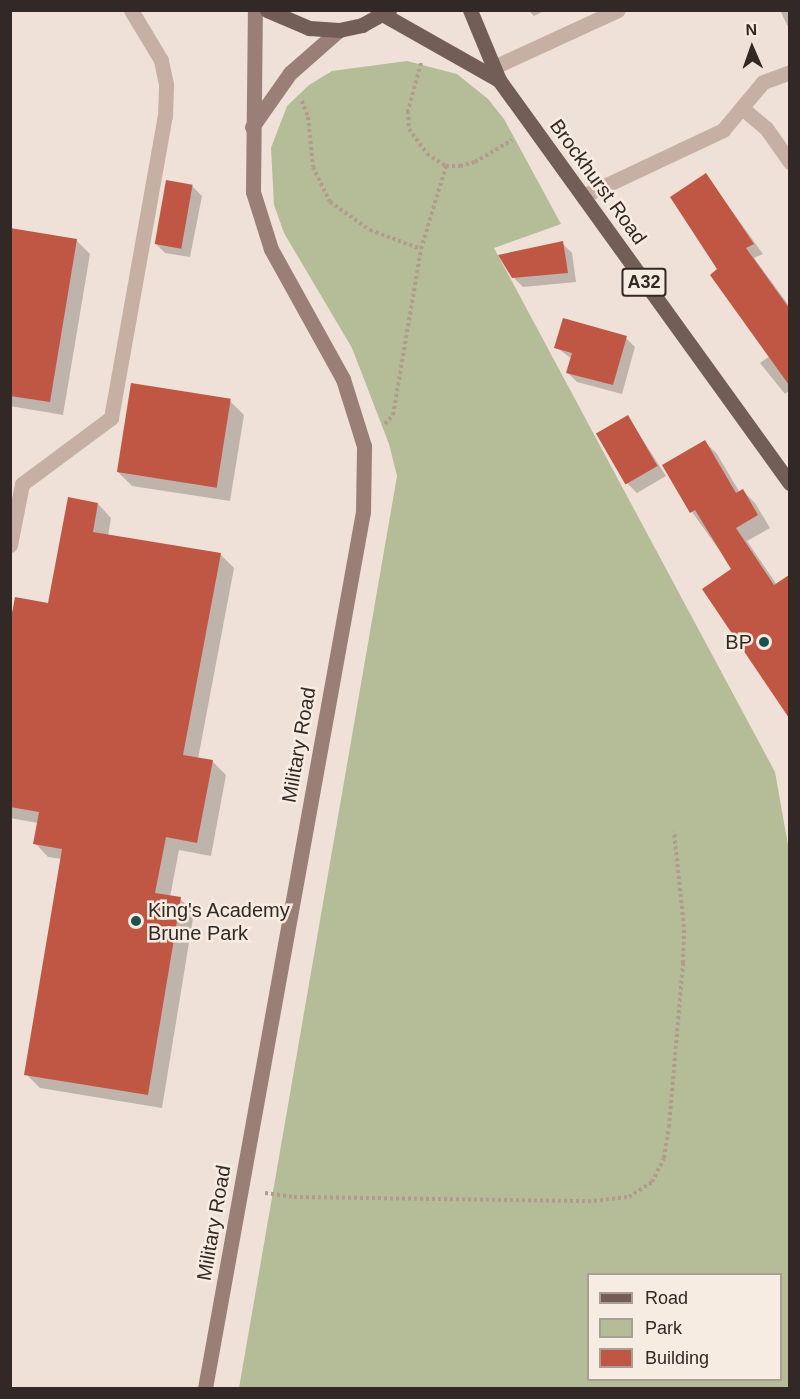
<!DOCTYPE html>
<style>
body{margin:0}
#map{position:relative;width:800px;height:1399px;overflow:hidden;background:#efe1d7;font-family:Helvetica,sans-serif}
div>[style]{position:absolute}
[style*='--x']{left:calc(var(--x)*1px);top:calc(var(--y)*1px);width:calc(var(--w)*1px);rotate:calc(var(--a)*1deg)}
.green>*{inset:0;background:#b4bd98}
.shadow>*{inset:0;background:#0003}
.building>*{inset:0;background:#c05744;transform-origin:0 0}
.path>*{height:4px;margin-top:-2px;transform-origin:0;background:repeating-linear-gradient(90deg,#b29a8e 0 3px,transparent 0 6px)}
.lane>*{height:15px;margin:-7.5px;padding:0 7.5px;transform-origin:7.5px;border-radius:7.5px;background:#c6b0a4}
.street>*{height:15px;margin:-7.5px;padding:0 7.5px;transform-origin:7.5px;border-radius:7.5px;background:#c6b0a4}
.secondary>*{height:15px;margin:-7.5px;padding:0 7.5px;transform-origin:7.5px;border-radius:7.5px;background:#997f75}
.primary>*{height:15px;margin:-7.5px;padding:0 7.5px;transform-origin:7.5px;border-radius:7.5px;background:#735e57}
.dots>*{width:16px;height:16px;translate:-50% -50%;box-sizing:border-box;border:3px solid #f7ece2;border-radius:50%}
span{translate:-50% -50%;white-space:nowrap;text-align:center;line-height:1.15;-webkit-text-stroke:5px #f7ece2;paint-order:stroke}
.shield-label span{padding:2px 4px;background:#f7ece2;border:2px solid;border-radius:4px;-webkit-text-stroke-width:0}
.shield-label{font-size:18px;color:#322825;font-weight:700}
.street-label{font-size:20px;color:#322825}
.poi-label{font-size:20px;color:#322825}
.right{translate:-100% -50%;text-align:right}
.left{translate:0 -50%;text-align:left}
.frame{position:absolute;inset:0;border:12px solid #322825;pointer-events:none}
.legend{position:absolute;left:587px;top:1273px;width:195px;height:108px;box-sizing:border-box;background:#f7ece2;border:2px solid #a89e96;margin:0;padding:8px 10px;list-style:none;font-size:18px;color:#322825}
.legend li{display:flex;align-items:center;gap:12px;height:30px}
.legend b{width:30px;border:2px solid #a89e96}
.north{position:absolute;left:722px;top:18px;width:60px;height:60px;-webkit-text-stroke:4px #f7ece2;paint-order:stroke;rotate:358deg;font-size:16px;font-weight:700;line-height:24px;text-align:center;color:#322825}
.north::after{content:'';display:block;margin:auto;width:21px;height:27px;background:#322825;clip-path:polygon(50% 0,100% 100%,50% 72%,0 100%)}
</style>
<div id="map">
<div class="green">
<i style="clip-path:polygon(evenodd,407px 61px,457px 74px,488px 99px,504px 119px,561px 224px,494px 248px,775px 772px,790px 856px,789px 1388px,239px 1388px,397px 476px,389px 444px,352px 348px,284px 233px,274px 205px,271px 148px,287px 106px,309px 85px,332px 71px,407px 61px,588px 1274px,780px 1274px,780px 1380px,588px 1380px,588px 1274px)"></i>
</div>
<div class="shadow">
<i style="clip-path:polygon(528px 10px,546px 10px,534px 16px)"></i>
<i style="clip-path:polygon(780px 10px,790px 10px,790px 28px,787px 25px)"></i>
<i style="clip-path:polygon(706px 175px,763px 254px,754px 258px,790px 307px,790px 390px,785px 394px,760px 363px,770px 356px,719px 270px)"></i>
<i style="clip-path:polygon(192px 186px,202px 196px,190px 257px,165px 253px,155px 243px)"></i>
<i style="clip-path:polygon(10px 229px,77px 241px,90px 254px,63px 415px,10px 406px)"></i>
<i style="clip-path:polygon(562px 243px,572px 253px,576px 282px,523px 287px,513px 277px)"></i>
<i style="clip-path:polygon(626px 338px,635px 347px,622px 394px,577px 382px,568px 373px,572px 359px,556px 347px)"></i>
<i style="clip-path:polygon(230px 401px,244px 415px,230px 501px,132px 486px,118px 472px)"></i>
<i style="clip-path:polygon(628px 417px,666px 476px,637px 493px,627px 483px)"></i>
<i style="clip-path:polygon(705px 442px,717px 454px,740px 493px,743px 491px,755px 503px,770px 528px,747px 541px,777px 585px,790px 577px,790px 711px,780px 701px,733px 569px,692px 512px)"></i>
<i style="clip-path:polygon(98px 504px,111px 518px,108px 536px,220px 554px,234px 568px,198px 759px,212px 761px,226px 775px,211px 856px,179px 850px,170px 897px,180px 899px,194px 912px,162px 1108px,40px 1088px,26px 1074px,62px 859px,48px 857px,35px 843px,38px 823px,10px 818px,10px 632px,49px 605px)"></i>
</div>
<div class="building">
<i style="clip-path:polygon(706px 173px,754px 244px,746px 248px,789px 308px,789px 385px,710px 275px,717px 269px,670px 197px)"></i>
<i style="left:166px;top:180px;width:27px;height:65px;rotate:10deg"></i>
<i style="clip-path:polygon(10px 228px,77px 239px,50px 402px,10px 396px)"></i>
<i style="clip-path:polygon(563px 241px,568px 273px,512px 278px,498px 255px)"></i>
<i style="clip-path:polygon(563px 318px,627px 336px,613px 385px,566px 373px,572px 353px,554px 348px)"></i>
<i style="left:131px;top:383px;width:101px;height:90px;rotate:9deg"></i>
<i style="left:628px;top:415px;width:59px;height:37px;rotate:60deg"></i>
<i style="clip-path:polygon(705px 440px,736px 493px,743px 489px,758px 515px,736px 528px,774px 585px,789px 575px,789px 718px,702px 589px,731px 569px,695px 510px,690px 513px,662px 465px)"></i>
<i style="clip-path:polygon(68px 497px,98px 503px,93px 532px,221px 553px,183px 755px,213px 760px,197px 843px,166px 837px,155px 893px,181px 897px,148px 1095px,24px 1075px,62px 849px,33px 844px,39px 812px,10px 807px,10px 624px,15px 597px,48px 603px)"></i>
</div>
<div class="path">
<i style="--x:421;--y:63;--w:50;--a:105.2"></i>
<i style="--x:408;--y:111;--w:18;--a:87"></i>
<i style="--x:409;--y:129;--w:31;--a:54"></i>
<i style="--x:427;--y:154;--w:22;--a:32"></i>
<i style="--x:446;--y:166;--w:14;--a:0"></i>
<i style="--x:460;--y:166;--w:16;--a:-15"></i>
<i style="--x:475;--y:162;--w:43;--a:-30.7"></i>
<i style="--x:302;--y:101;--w:17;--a:69"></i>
<i style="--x:308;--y:117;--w:50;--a:84.3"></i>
<i style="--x:313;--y:167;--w:39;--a:64"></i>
<i style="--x:330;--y:202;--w:49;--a:35"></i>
<i style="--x:370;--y:230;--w:54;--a:20.4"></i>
<i style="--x:385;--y:424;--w:12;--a:-48"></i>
<i style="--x:393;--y:415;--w:168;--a:-80.4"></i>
<i style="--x:421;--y:249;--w:87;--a:-73.2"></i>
<i style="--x:265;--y:1193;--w:29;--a:8"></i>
<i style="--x:294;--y:1197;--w:300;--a:0.8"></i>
<i style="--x:594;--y:1201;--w:35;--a:-7"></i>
<i style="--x:629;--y:1197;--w:27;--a:-33"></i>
<i style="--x:652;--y:1182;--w:27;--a:-63"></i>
<i style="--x:664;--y:1158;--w:31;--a:-81"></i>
<i style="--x:669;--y:1127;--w:165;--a:-85.1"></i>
<i style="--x:683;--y:963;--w:36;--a:-88"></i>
<i style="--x:684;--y:927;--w:96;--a:-96"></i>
</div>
<div class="lane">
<i style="--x:494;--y:67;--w:136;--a:-24.7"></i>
<i style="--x:10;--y:545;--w:62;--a:-78.9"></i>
<i style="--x:22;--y:484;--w:111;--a:-36.6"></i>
<i style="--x:111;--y:418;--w:307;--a:-79.9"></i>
<i style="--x:165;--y:116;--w:32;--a:-88"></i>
<i style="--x:166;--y:84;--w:25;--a:-102"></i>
<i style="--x:161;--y:60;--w:58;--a:-121"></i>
</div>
<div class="street">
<i style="--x:742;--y:108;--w:31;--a:40"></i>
<i style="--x:766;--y:128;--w:42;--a:54.8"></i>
<i style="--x:583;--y:196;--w:155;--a:-25.2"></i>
<i style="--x:723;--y:130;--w:62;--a:-50.2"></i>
<i style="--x:763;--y:82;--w:29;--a:-20"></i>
</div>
<div class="secondary">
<i style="--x:252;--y:127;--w:66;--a:-54.9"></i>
<i style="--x:290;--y:73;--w:65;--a:-41.3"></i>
<i style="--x:205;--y:1388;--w:890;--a:-79.78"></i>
<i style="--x:363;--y:512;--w:66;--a:-89.1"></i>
<i style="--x:364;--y:446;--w:70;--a:-107.4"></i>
<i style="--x:343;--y:379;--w:149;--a:-119"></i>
<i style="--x:271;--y:249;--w:60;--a:-107.5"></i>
<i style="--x:253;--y:192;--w:182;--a:-89.4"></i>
</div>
<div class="primary">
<i style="--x:267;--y:10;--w:46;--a:23.2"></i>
<i style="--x:309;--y:28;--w:30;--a:4"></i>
<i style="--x:339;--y:30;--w:24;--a:-12"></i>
<i style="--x:362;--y:25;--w:31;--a:-29"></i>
<i style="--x:470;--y:10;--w:76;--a:67.5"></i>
<i style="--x:499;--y:80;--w:497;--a:54.2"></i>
<i style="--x:384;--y:15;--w:132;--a:29.5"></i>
</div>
<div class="dots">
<i style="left:764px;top:642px;background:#1d5150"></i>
<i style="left:136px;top:921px;background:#1d5150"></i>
</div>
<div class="shield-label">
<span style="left:644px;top:282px">A32</span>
</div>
<div class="street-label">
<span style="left:598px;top:182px;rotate:54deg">Brockhurst Road</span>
<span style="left:299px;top:745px;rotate:-80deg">Military Road</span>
<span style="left:214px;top:1223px;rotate:-80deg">Military Road</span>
</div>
<div class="poi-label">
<span class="right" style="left:752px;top:642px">BP</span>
<span class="left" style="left:148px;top:922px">King's Academy<br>Brune Park</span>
</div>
<div class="frame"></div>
<ul class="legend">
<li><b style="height:8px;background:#735e57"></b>Road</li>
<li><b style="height:16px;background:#b4bd98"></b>Park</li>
<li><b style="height:16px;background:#c05744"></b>Building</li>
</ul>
<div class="north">N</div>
</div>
